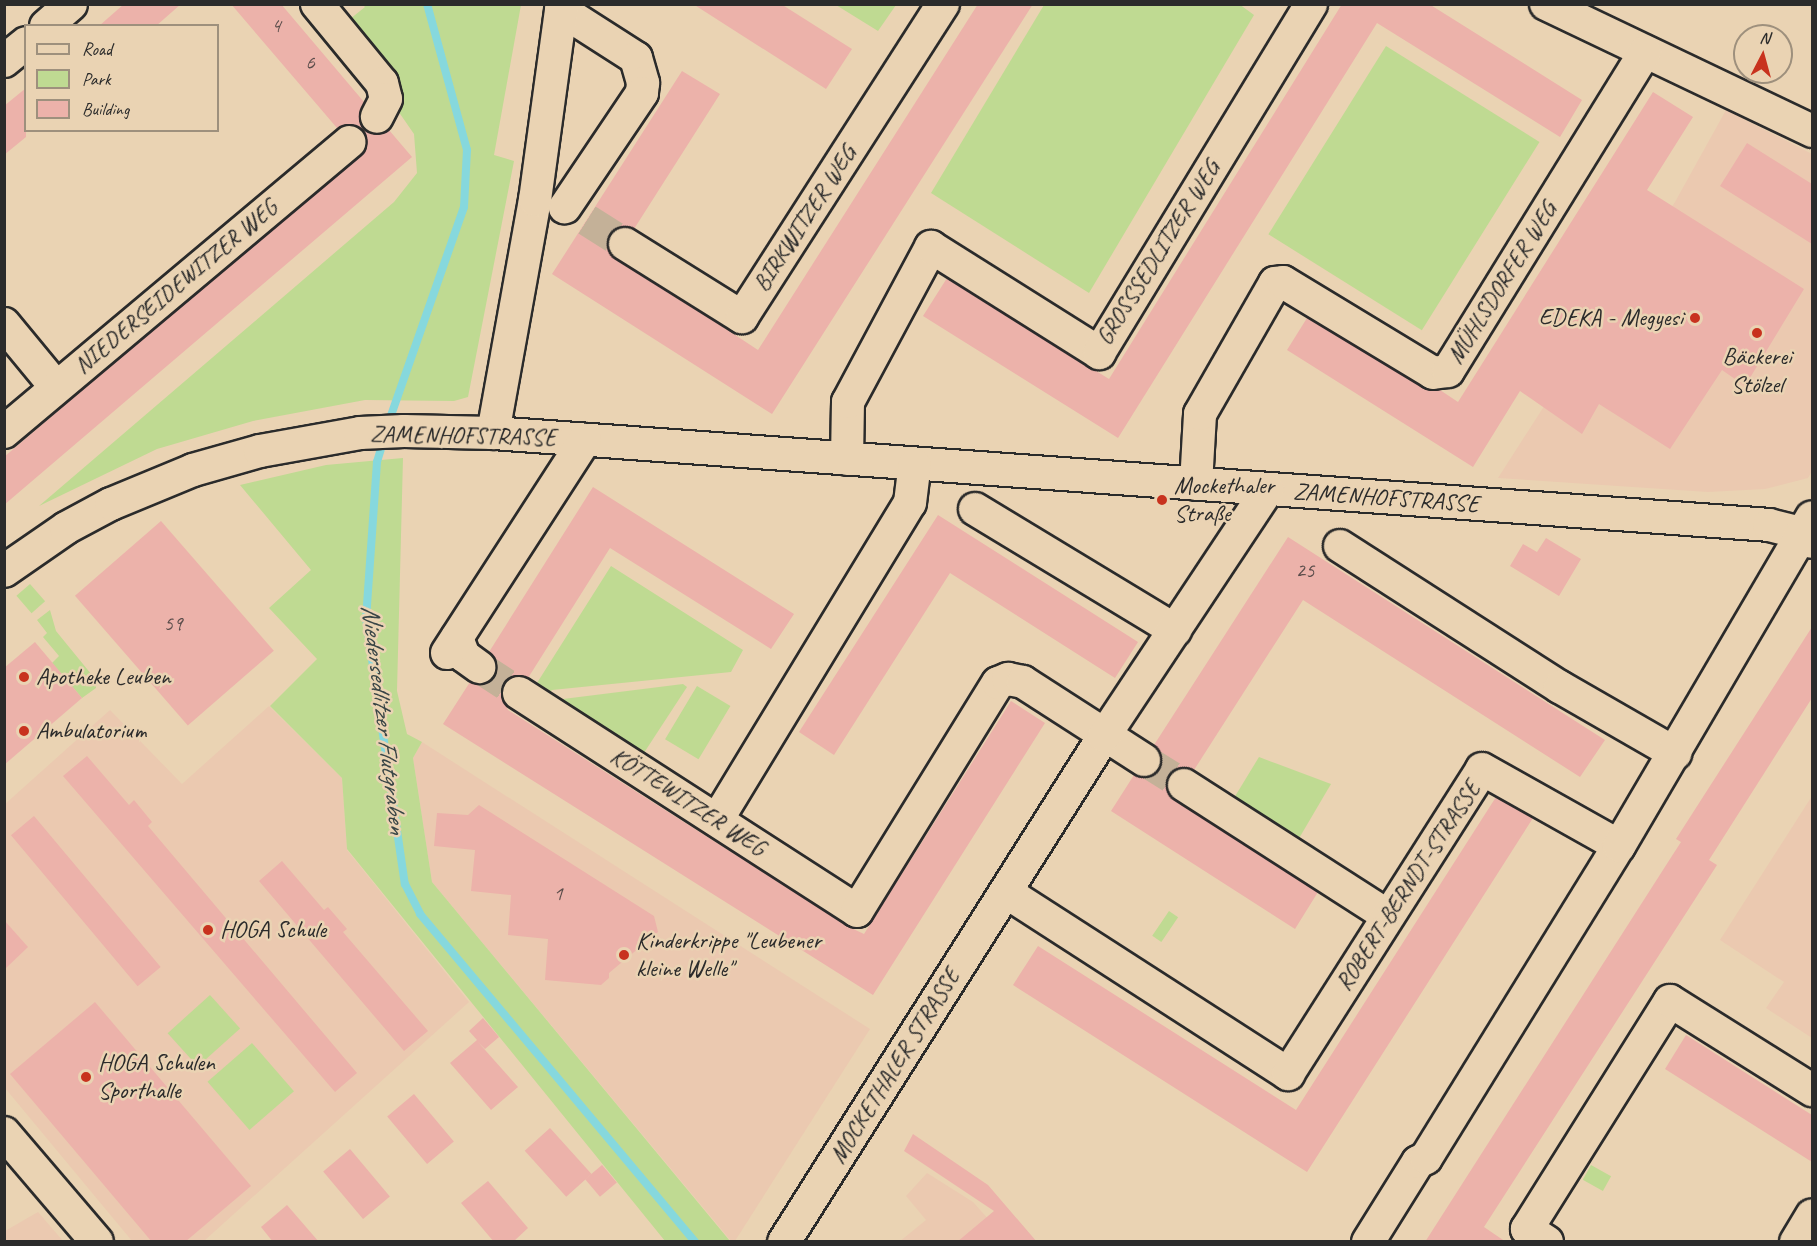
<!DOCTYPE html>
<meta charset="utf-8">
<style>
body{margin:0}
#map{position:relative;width:1817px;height:1246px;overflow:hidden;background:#ead3b3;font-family:Caveat,sans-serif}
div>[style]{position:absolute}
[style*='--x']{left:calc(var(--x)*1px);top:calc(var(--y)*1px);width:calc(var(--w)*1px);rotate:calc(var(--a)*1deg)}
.built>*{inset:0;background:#ebc9b0}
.green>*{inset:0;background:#bfda92;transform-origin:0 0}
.stream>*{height:8px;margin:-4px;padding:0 4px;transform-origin:4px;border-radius:4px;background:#86d8dd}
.building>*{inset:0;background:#ecb2aa;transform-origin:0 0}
.minor-tunnel>*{height:32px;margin-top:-16px;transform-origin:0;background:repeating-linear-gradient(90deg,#c4b198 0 32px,transparent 0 48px)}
.roads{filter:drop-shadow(2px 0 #2b2b2b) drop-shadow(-2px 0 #2b2b2b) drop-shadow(0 2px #2b2b2b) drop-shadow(0 -2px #2b2b2b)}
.minor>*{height:32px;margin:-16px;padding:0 16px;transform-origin:16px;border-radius:16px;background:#ead3b3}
.dots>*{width:16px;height:16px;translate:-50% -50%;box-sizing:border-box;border:3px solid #ead3b3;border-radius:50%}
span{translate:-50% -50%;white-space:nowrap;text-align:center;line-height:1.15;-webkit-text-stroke:5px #ead3b3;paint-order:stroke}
.number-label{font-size:21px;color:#5b4d4b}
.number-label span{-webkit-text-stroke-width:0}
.street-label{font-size:24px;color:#2b2b2b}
.poi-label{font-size:24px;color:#2b2b2b}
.right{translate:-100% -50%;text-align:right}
.left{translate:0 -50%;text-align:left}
.water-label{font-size:26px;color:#394546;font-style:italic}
.frame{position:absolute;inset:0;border:6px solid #2b2b2b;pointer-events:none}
.legend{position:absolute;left:24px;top:24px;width:195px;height:108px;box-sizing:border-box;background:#ead3b3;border:2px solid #9e907d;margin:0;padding:8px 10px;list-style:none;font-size:18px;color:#2b2b2b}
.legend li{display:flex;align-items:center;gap:12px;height:30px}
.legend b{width:30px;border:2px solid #9e907d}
.north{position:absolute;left:1733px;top:24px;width:60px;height:60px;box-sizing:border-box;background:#ead3b3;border:2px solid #9e907d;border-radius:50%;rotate:6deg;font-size:16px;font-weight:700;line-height:24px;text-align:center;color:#2b2b2b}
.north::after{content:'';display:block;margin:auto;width:21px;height:27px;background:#c8321e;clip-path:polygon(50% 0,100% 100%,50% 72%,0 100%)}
</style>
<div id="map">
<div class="built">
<i style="clip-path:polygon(1726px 110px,1812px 154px,1812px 471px,1808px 478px,1765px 489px,1708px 492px,1498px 478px,1675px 202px)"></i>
<i style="clip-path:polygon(269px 706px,342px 778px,347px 850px,469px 1002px,204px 1241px,132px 1241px,5px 1088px,4px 805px,110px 710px,182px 784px)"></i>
<i style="clip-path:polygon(422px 742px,870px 1029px,735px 1241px,731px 1241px,432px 882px,413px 758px)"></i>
<i style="clip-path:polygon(1812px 796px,1812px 1038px,1766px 1008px,1784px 982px,1720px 940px)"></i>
<i style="clip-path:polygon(927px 1173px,973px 1202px,1008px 1241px,899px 1242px,926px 1220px,906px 1196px)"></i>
<i style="clip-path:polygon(38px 1212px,63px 1241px,5px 1241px,5px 1231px)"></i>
</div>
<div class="green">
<i style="clip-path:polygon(1239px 4px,1254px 15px,1089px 293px,931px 193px,1044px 5px)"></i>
<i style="clip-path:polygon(363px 5px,521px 5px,494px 155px,514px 161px,468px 397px,454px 401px,365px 400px,253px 421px,157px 449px,39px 506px,394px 202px,417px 173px,414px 134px,340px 27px,365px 7px)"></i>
<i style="clip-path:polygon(836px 5px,896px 5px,878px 31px)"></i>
<i style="left:1386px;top:46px;width:181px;height:222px;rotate:32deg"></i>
<i style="clip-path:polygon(403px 458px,397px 691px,407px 734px,422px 742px,413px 758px,432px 882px,730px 1241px,665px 1241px,347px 849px,342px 778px,270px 706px,317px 659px,269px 608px,311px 570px,240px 485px,326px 465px)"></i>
<i style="clip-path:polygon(611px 566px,743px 650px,731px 672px,552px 690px,540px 700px,530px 694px)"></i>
<i style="left:30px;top:584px;width:23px;height:18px;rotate:49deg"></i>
<i style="clip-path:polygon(50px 610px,56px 631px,96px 680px,96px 688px,82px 698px,52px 663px,59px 656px,43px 637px,47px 633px,37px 620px)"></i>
<i style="clip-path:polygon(683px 684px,687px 687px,638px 762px,555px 700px)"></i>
<i style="left:697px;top:686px;width:39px;height:62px;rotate:31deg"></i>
<i style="clip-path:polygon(1259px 757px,1331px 784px,1298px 840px,1234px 798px)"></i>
<i style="left:1169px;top:911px;width:11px;height:30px;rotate:34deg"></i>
<i style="left:210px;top:995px;width:45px;height:57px;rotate:48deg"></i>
<i style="left:252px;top:1043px;width:64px;height:59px;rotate:49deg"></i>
<i style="left:1591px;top:1165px;width:23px;height:17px;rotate:29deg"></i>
</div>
<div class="stream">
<i style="--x:388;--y:424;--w:230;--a:-70.7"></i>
<i style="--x:464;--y:207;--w:57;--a:-87"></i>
<i style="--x:467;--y:150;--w:151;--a:-105.3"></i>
<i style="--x:384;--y:439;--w:24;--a:107"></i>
<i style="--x:377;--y:462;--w:156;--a:94"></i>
<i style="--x:366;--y:618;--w:269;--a:81.7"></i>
<i style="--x:405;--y:884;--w:34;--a:63"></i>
<i style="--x:420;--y:914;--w:428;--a:50"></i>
</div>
<div class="building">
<i style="clip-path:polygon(124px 4px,181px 4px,156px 26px,99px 26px)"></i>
<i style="clip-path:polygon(231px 4px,281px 4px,364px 102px,359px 117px,362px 127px,377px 135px,389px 130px,412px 157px,4px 505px,4px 457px,366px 149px,362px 130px,346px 124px,337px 128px)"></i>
<i style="clip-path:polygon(693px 4px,781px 4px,852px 49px,826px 89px)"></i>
<i style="clip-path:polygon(978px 4px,1033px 4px,772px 414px,552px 274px,682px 71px,720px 94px,634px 229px,625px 226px,610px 234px,609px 252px,758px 350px)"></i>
<i style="clip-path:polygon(1342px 4px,1429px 4px,1582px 100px,1560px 137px,1377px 23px,1118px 438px,923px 316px,947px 278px,1109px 379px)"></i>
<i style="clip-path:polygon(26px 88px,26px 137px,4px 155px,4px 106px)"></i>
<i style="clip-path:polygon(1653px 92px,1693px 117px,1647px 190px,1804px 289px,1745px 386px,1722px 370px,1670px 449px,1599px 404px,1582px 434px,1520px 391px,1473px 467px,1287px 350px,1307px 318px,1424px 388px,1440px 390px,1458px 402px)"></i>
<i style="clip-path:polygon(1747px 143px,1812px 184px,1812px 244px,1720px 186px)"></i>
<i style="clip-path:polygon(593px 487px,794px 614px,771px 649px,610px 548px,528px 678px,511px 677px,504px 684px,501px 693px,508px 710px,847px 926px,864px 934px,1011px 701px,1045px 723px,873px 995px,443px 724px,470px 682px,486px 684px,494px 677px,496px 660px,489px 652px)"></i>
<i style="clip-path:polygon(938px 515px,1138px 642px,1115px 678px,950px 573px,834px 755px,799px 732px)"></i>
<i style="left:161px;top:521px;width:172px;height:114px;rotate:49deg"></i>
<i style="clip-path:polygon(1288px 537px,1605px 740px,1580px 777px,1303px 600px,1194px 770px,1175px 769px,1166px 785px,1174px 800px,1318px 892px,1295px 929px,1111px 811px,1134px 775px,1144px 778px,1159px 770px,1162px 760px,1154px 745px)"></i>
<i style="clip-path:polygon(1546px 538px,1581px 559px,1559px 596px,1510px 566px,1523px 544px,1537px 552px)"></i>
<i style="clip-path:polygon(1812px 627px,1812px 698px,1709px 860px,1717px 865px,1484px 1227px,1506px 1242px,1425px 1242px,1670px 859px,1681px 842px,1676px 839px)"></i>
<i style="clip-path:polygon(35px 642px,82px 698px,4px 765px,4px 668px)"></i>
<i style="clip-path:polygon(87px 756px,129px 805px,134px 800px,152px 822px,148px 826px,357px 1073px,335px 1092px,63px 776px)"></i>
<i style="clip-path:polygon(1496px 797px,1533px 818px,1307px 1172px,1013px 985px,1038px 946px,1296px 1110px)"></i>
<i style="clip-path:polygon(479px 805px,654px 916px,658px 932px,609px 973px,609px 978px,601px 985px,545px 980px,548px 939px,508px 935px,511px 895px,471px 891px,475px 850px,434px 846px,437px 813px,468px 815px)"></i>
<i style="left:34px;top:816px;width:197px;height:30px;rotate:50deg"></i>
<i style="clip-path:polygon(282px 861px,324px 910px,328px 907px,347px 929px,343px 932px,428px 1031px,404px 1051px,259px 881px)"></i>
<i style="clip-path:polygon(4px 920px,28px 947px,4px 970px)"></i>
<i style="clip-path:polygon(95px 1002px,251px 1186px,185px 1242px,152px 1242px,10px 1074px)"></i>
<i style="clip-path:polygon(483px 1018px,499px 1037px,485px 1049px,478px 1042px,518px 1087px,491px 1110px,450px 1063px,477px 1040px,469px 1031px)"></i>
<i style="clip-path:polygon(1686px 1035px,1812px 1115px,1812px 1162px,1665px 1069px)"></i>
<i style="left:414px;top:1094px;width:62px;height:35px;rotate:50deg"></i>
<i style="left:550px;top:1128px;width:62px;height:34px;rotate:48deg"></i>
<i style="clip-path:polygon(913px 1134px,988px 1185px,1037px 1242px,957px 1242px,994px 1211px,904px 1151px)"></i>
<i style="left:350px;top:1149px;width:62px;height:35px;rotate:50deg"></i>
<i style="left:602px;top:1165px;width:23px;height:22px;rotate:50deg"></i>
<i style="clip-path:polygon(488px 1181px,528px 1228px,513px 1242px,494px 1242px,461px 1203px)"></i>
<i style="clip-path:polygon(287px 1205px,319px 1242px,273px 1242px,261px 1227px)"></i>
</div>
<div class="minor-tunnel">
<i style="--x:587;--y:220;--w:45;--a:32.3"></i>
<i style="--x:479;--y:667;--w:48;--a:33"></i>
<i style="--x:1144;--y:760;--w:47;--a:32"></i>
</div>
<div class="roads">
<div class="minor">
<i style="--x:317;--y:4;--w:102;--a:50.6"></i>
<i style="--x:382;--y:83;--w:16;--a:76"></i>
<i style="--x:386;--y:99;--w:20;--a:117"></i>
<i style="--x:1546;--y:4;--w:295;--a:25.5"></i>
<i style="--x:561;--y:10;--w:89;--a:32.6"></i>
<i style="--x:636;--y:58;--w:26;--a:74"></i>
<i style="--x:643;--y:83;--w:10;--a:96"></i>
<i style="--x:642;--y:93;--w:138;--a:124"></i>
<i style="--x:46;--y:26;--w:33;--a:-41"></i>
<i style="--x:4;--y:61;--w:28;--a:-39"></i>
<i style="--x:625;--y:244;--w:138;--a:32"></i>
<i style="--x:742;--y:317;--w:372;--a:-57.3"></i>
<i style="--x:4;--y:324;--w:82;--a:50.5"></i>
<i style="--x:4;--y:432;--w:451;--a:-40"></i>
<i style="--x:493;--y:433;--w:237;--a:-79.8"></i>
<i style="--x:535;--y:200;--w:198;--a:-82.2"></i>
<i style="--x:847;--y:459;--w:57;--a:-89"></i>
<i style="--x:848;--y:402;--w:176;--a:-61.8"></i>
<i style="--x:931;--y:247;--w:199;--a:32.2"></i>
<i style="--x:1099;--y:353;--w:408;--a:-58.7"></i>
<i style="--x:1196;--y:484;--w:70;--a:-86.7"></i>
<i style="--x:1200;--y:414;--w:151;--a:-60.2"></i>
<i style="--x:1275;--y:283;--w:8;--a:-7"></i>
<i style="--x:1283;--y:282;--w:175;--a:31.2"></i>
<i style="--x:1433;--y:373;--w:15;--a:-8"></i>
<i style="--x:1448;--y:371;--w:375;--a:-58.3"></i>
<i style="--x:975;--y:509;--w:234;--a:31.2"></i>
<i style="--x:1340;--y:546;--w:261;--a:32.7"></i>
<i style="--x:1560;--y:687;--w:133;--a:29.9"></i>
<i style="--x:4;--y:571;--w:75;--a:-34.7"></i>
<i style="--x:66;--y:528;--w:51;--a:-28.1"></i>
<i style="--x:111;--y:504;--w:89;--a:-22.5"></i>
<i style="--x:193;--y:470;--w:70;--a:-15.8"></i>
<i style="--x:260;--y:451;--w:102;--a:-10.2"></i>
<i style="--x:360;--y:433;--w:44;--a:-2.6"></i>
<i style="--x:404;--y:431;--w:89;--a:1.3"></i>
<i style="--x:493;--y:433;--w:1279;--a:4.12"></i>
<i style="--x:1769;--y:525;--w:33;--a:14"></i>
<i style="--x:1801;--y:533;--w:14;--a:39"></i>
<i style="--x:457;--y:638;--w:19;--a:69"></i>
<i style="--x:464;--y:656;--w:19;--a:36"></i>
<i style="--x:447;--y:653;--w:254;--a:-57.1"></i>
<i style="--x:519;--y:693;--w:402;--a:32.8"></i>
<i style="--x:857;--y:911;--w:268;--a:-58.3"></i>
<i style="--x:998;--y:683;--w:11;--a:-22"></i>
<i style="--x:1008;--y:679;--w:15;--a:11"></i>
<i style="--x:1023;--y:682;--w:144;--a:32.8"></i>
<i style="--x:1184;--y:785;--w:242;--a:32.7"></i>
<i style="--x:717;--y:820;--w:371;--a:-58.7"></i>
<i style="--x:910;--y:503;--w:38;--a:-83"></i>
<i style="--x:1006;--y:892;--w:336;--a:32.8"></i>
<i style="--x:1288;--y:1074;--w:361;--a:-57.5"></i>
<i style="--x:1482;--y:769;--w:157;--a:29.3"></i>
<i style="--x:4;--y:1133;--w:143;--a:49.5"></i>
<i style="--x:784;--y:1242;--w:599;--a:-57.69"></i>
<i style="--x:1104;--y:736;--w:296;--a:-56.4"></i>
<i style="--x:1368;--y:1242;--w:94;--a:-58"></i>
<i style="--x:1418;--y:1162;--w:9;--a:-27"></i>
<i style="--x:1426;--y:1158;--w:367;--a:-58.3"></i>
<i style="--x:1619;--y:846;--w:381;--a:-59.6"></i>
<i style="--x:1547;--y:1242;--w:24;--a:-147"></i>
<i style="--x:1527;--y:1229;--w:269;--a:-57.9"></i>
<i style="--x:1670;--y:1001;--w:168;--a:32.1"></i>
<i style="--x:1796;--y:1242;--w:31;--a:-59"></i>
</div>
</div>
<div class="dots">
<i style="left:1695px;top:318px;background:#c8321e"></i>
<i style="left:1757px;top:333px;background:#c8321e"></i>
<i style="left:1162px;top:500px;background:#c8321e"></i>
<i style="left:24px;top:677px;background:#c8321e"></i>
<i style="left:24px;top:731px;background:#c8321e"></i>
<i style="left:208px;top:930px;background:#c8321e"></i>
<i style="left:624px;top:955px;background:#c8321e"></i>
<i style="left:86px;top:1077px;background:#c8321e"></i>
</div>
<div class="number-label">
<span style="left:276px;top:25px">4</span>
<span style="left:310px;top:62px">6</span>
<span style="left:1305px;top:570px">25</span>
<span style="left:173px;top:623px">59</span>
<span style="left:558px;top:893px">1</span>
</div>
<div class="street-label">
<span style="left:805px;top:219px;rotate:-57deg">BIRKWITZER WEG</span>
<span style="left:1158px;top:253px;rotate:-58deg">GROSSSEDLITZER WEG</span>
<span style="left:1502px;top:283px;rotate:-58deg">MÜHLSDORFER WEG</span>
<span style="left:176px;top:287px;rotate:-40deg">NIEDERSEIDEWITZER WEG</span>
<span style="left:463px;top:436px;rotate:1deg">ZAMENHOFSTRASSE</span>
<span style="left:1386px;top:498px;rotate:4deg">ZAMENHOFSTRASSE</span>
<span style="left:688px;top:802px;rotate:33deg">KÖTTEWITZER WEG</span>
<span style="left:1408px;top:886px;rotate:-57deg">ROBERT-BERNDT-STRASSE</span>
<span style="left:895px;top:1066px;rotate:-58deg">MOCKETHALER STRASSE</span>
</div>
<div class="poi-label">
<span class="right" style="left:1683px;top:318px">EDEKA - Megyesi</span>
<span style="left:1757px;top:371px">Bäckerei<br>Stölzel</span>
<span class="left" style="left:1174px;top:500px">Mockethaler<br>Straße</span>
<span class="left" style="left:36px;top:677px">Apotheke Leuben</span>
<span class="left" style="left:36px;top:731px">Ambulatorium</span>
<span class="left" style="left:220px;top:930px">HOGA Schule</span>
<span class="left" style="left:636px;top:955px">Kinderkrippe "Leubener<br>kleine Welle"</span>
<span class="left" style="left:98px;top:1077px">HOGA Schulen<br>Sporthalle</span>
</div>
<div class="water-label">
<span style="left:384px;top:719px;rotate:83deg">Niedersedlitzer Flutgraben</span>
</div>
<div class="frame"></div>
<ul class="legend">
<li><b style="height:8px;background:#ead3b3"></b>Road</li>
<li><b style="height:16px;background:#bfda92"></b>Park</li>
<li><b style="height:16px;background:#ecb2aa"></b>Building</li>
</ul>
<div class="north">N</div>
</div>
